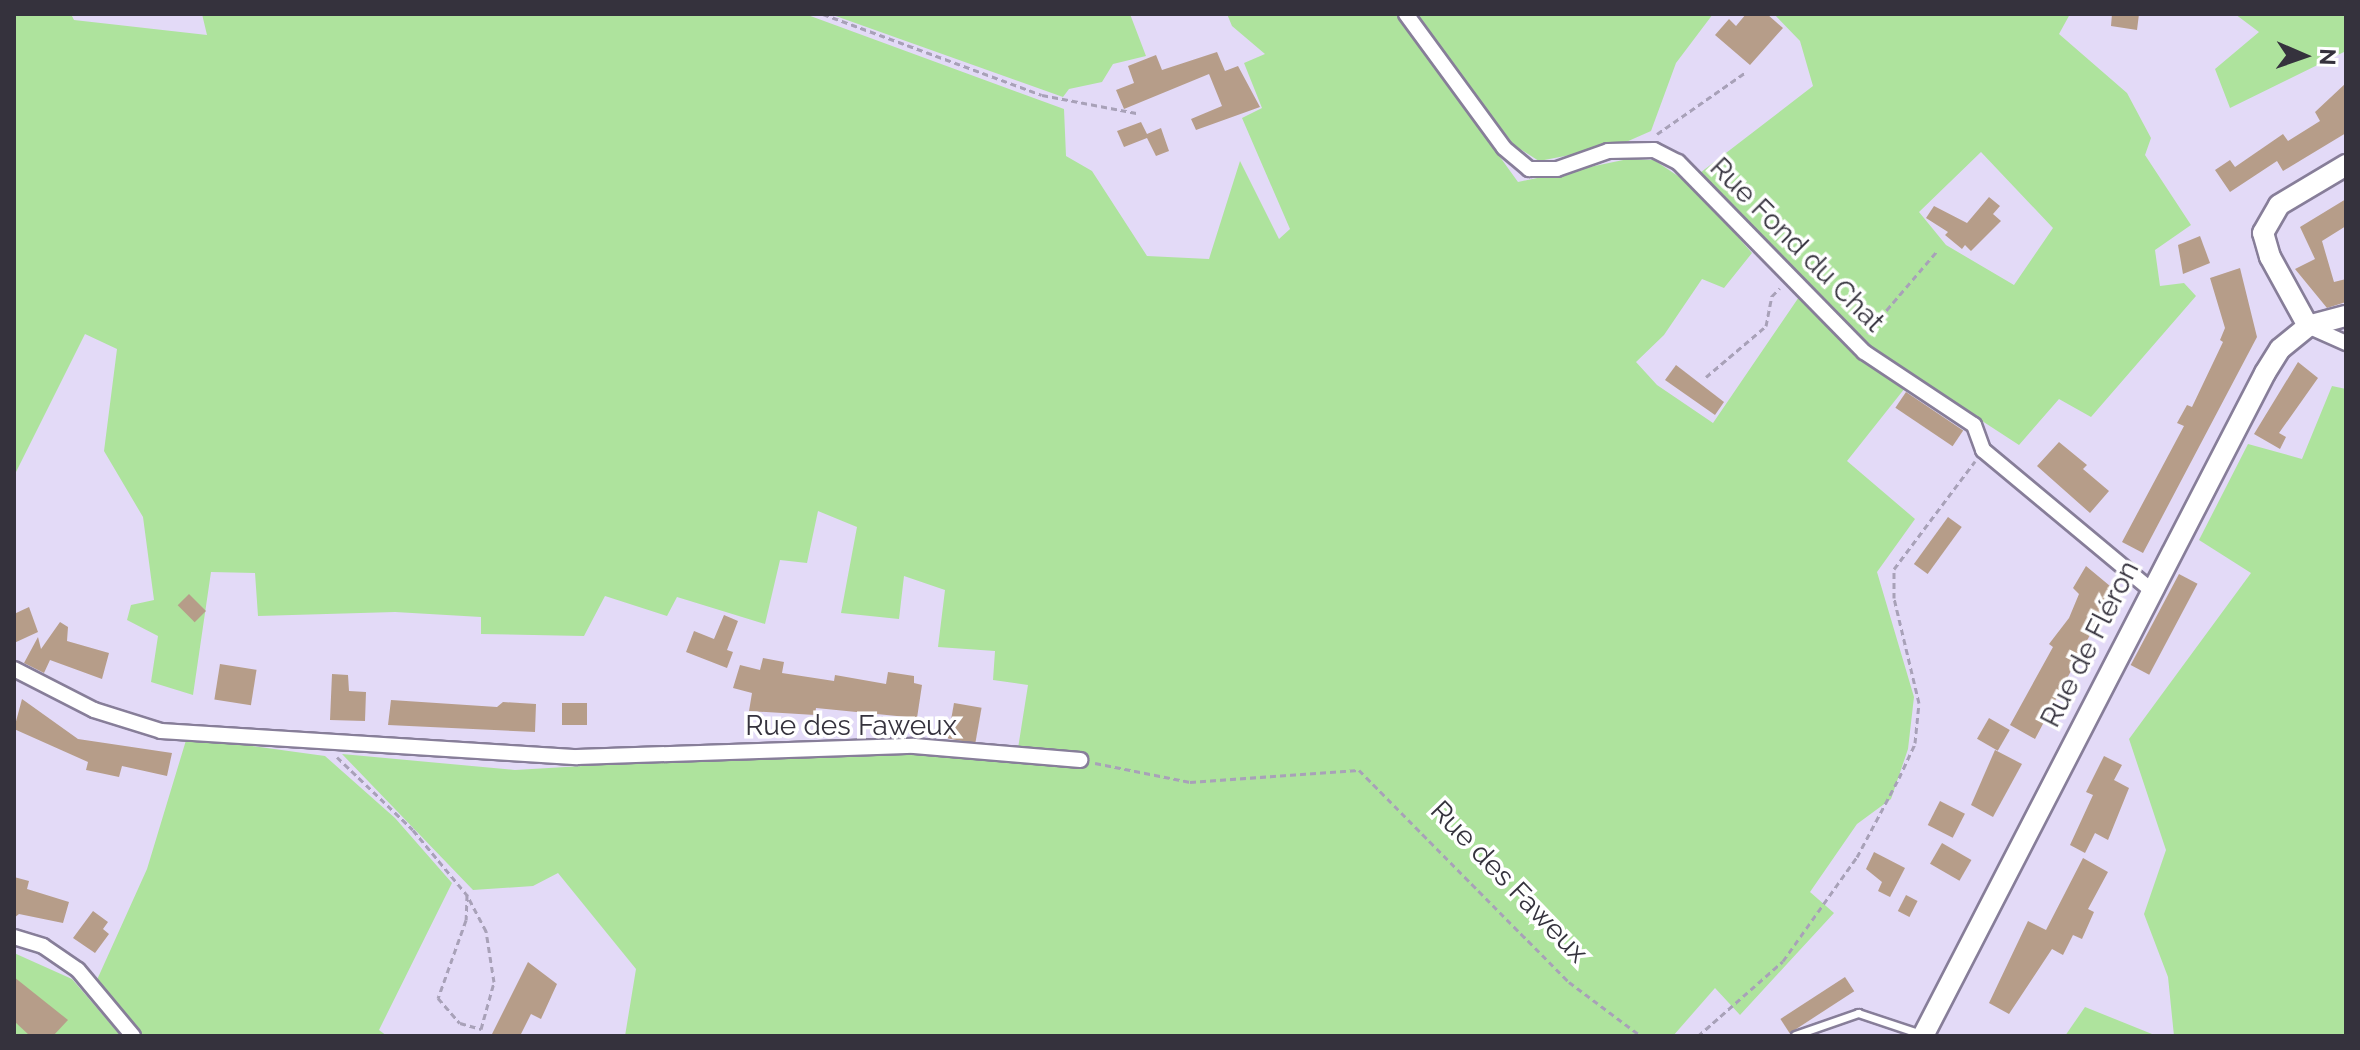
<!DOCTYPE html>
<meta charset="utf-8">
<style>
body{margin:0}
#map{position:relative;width:2360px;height:1050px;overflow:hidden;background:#e3daf7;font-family:Raleway,sans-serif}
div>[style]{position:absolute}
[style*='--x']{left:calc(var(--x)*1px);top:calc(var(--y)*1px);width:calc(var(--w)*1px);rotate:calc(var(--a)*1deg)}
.green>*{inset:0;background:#aee39d}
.building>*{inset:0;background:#b69d89;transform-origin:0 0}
.path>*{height:3px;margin-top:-1.5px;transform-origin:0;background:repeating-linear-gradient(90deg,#a8a1b8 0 6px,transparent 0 10px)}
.roads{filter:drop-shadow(2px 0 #877e99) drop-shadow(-2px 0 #877e99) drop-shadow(0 2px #877e99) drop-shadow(0 -2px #877e99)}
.lane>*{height:7px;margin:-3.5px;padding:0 3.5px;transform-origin:3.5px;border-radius:3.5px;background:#fff}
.street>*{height:14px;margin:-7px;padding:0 7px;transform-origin:7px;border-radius:7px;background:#fff}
.secondary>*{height:20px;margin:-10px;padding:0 10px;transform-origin:10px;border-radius:10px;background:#fff}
span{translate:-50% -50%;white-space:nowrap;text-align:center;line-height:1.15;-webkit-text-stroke:7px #fff;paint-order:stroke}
.street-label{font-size:28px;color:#35323d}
.frame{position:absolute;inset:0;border:16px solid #35323d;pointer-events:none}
.north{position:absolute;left:2264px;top:16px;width:80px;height:80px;-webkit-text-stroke:6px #fff;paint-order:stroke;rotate:92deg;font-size:22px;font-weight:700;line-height:32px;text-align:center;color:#35323d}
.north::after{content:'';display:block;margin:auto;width:28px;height:36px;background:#35323d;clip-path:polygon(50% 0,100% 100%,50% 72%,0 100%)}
</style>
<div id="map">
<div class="green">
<i style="clip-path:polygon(14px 14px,71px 14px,74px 20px,207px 35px,202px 14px,805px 14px,1064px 109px,1066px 156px,1092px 171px,1147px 256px,1209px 259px,1240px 161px,1279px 239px,1290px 229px,1242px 118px,1262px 108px,1244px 63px,1265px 54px,1232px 26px,1227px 14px,1397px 14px,1518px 182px,1628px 159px,1654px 160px,1693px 186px,1752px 253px,1724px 288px,1702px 279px,1664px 335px,1636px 362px,1657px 385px,1713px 423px,1801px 294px,1862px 358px,1905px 388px,1847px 461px,1915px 519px,1877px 572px,1914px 697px,1908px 749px,1891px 799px,1857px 824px,1810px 892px,1834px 913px,1740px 1015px,1715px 988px,1673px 1036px,625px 1036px,636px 969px,558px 873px,533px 886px,473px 890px,342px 754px,515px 770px,854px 750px,1016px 761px,1028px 685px,993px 680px,995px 651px,938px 647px,945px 590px,904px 576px,899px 619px,841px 613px,857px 527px,818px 511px,807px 563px,780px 560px,765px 624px,677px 597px,667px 616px,605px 596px,584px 636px,481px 634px,481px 617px,395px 612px,258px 616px,255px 573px,211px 572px,193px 695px,151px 682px,158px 636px,127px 620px,131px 605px,154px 600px,143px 517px,104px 451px,117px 349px,85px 334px,14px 476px)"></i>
<i style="clip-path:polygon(830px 14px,1130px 14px,1146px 56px,1113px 64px,1102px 82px,1069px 89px,1063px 97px)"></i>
<i style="clip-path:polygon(1413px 14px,1713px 14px,1676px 63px,1651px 131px,1617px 146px,1539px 161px,1514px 145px)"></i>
<i style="clip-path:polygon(evenodd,1774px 14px,2070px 14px,2059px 34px,2127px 93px,2151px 138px,2145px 155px,2191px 225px,2155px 250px,2160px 286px,2184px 283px,2196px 296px,2091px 417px,2059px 399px,2019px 445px,1870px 348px,1696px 176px,1813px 86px,1800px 41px,1774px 14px,1981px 152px,2053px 228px,2014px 285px,1946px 245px,1919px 212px,1981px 152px)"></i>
<i style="clip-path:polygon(2235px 14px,2346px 14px,2346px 51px,2230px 108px,2215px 69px,2259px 32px)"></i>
<i style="clip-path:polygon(2332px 386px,2346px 389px,2346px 1036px,2174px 1036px,2168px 977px,2144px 914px,2166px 850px,2129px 739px,2251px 573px,2199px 540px,2248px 444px,2302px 459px)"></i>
<i style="clip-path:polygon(187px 737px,325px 756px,395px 818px,452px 883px,379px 1030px,387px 1036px,144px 1036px,96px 982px,147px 869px)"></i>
<i style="clip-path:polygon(14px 953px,72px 979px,121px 1036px,14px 1036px)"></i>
<i style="clip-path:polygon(2085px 1007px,2157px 1036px,2065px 1036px)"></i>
</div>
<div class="building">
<i style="clip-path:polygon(1746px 14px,1767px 14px,1783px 28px,1750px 65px,1715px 35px,1729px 19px,1736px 26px)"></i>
<i style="clip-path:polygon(2112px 14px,2139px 14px,2137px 30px,2111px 26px)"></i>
<i style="clip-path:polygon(1217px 52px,1225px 71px,1238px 66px,1260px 107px,1196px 130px,1191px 119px,1222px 106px,1209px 74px,1124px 109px,1116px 90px,1134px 83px,1128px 66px,1156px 55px,1162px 70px)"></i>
<i style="clip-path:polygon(2346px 83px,2346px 133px,2283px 171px,2277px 161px,2230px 192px,2215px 170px,2230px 160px,2235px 167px,2283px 134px,2288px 141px,2320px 121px,2315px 112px)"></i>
<i style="clip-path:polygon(1141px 122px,1147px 134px,1161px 128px,1169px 151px,1156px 156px,1147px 138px,1124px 147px,1117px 131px)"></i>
<i style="clip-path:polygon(1989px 197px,2000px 206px,1993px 214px,2001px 221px,1971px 251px,1965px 245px,1962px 249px,1945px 235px,1948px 232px,1926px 218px,1934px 206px,1967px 223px)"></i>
<i style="clip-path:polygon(2346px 199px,2346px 226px,2322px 241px,2334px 282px,2346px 279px,2346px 302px,2327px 308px,2295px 269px,2315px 259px,2300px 227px)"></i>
<i style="clip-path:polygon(2200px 236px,2210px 263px,2183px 274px,2178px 245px)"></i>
<i style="clip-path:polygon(2240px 268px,2257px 337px,2143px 553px,2122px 542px,2184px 426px,2177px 423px,2187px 405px,2192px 407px,2223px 342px,2220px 340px,2225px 328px,2210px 278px)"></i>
<i style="clip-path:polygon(2298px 362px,2318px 378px,2279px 433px,2286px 437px,2280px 449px,2254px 434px)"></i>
<i style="clip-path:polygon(1676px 365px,1724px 402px,1715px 415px,1665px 380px)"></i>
<i style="left:1906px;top:392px;width:69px;height:19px;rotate:34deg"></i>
<i style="clip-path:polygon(2059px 442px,2087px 465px,2083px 469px,2109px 491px,2090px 513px,2037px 466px)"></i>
<i style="left:1948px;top:517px;width:17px;height:58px;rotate:36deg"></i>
<i style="clip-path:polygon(2086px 566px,2110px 586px,2109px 599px,2035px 739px,2010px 725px,2053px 647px,2049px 644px,2069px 618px,2079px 594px,2073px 588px)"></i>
<i style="left:2179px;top:574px;width:21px;height:103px;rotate:28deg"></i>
<i style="left:189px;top:594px;width:24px;height:16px;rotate:45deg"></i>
<i style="clip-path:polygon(29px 607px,38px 632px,14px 643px,14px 614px)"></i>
<i style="clip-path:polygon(724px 615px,738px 621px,727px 650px,733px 652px,727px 668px,686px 652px,694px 631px,714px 639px)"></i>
<i style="clip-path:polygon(60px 622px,68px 627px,67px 641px,109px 653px,102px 679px,50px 660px,44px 673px,24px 663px,38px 637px,41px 649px)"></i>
<i style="clip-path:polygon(763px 658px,784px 662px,782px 673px,834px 681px,835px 675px,886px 684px,888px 672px,914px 676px,914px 683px,922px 685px,917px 718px,816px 708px,815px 715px,749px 711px,752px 693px,733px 688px,740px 665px,760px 670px)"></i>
<i style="left:220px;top:664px;width:37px;height:36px;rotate:9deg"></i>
<i style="clip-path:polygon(332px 674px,348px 675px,349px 691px,366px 692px,365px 721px,330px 720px)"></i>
<i style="clip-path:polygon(22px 699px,78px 739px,172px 753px,167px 776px,122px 766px,119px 777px,86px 770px,88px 762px,14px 729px)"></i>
<i style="clip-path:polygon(391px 700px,497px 707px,503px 702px,536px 704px,535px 732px,388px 725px)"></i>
<i style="left:587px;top:703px;width:22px;height:25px;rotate:90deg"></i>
<i style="left:954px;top:703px;width:28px;height:36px;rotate:10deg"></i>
<i style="left:1989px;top:718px;width:24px;height:24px;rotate:30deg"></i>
<i style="clip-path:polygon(1995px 750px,2022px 764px,1993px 817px,1971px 805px)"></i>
<i style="clip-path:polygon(2104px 756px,2122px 765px,2114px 780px,2129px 788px,2108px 840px,2095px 833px,2085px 853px,2070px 845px,2093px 795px,2086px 792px)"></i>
<i style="left:1940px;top:801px;width:28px;height:27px;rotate:27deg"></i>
<i style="left:1942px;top:843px;width:34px;height:24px;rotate:30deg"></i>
<i style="clip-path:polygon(1874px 852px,1905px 868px,1890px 897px,1878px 891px,1882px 882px,1866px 869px)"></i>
<i style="clip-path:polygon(2083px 858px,2108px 872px,2088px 909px,2094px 912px,2082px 939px,2073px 935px,2063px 955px,2052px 949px,2009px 1014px,1989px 1003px,2028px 921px,2046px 930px)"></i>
<i style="clip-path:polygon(14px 877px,29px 881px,27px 889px,69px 902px,63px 923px,19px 914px,14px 918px)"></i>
<i style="left:1906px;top:895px;width:13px;height:18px;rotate:27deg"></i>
<i style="clip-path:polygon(93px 911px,108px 922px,103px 929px,109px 934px,95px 953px,73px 938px)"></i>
<i style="clip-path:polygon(528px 962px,557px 984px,541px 1019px,531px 1014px,520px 1036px,491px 1036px)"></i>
<i style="clip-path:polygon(14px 977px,68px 1020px,53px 1036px,30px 1036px,14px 1021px)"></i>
<i style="left:1845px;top:977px;width:17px;height:77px;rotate:57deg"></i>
</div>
<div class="path">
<i style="--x:823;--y:14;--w:233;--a:20.3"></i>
<i style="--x:1042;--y:95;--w:96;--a:10.8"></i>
<i style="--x:1657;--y:134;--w:108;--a:-34.9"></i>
<i style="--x:1867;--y:333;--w:108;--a:-49.5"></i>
<i style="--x:1706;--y:377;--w:79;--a:-40.4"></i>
<i style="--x:1766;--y:326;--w:31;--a:-79"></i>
<i style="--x:1772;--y:296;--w:11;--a:-45"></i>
<i style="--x:337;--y:757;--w:105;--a:43.8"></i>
<i style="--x:413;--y:830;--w:85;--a:50.3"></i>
<i style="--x:467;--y:895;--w:25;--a:92"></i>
<i style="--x:466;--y:920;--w:83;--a:109.7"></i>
<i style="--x:438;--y:998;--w:33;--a:49"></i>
<i style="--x:460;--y:1023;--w:22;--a:16"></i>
<i style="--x:481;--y:1029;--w:49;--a:-74.5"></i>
<i style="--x:494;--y:982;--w:52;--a:-98.9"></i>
<i style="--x:486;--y:931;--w:41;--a:-117.8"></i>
<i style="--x:1095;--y:763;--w:97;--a:11.3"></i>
<i style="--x:1190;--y:782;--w:169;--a:-4.1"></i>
<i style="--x:1359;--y:770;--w:298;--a:45.3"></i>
<i style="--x:1569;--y:982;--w:90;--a:36.9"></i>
<i style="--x:1698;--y:1036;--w:113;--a:-41.4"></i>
<i style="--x:1783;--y:961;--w:128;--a:-54.6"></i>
<i style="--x:1857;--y:857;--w:89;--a:-62"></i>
<i style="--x:1899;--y:778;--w:38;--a:-65"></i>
<i style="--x:1915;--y:743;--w:40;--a:-84.3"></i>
<i style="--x:1919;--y:703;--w:108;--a:-103.4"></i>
<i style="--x:1894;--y:598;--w:29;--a:-90"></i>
<i style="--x:1894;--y:569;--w:135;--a:-53.1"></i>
</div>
<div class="roads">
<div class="lane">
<i style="--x:1795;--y:1035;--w:67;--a:-19.2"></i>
<i style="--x:1858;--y:1013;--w:66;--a:18.4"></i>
</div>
<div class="street">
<i style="--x:1406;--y:14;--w:166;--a:53.8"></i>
<i style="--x:1504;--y:148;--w:33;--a:40"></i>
<i style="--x:1529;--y:169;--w:28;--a:0"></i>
<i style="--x:1557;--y:169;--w:54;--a:-19.4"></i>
<i style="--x:1608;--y:151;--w:46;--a:-1.2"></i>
<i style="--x:1654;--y:150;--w:27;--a:27"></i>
<i style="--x:1678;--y:162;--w:266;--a:45.6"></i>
<i style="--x:1864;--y:352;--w:132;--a:33.6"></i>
<i style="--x:1974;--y:425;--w:27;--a:70"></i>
<i style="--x:1983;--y:450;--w:217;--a:39.8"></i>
<i style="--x:2308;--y:326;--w:42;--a:24.1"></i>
<i style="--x:14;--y:669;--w:90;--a:27.1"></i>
<i style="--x:94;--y:710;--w:70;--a:17.4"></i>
<i style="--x:161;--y:731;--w:417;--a:3.6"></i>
<i style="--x:577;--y:757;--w:337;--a:-1.9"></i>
<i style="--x:914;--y:746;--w:167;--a:4.8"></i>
<i style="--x:14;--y:937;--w:30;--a:17"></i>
<i style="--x:43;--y:946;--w:42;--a:34.4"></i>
<i style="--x:78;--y:970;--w:86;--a:50.2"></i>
</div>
<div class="secondary">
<i style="--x:2308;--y:326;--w:79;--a:-118.8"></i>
<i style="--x:2270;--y:257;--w:25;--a:-106"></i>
<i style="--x:2263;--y:233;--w:32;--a:-60"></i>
<i style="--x:2279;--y:205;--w:78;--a:-30.8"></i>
<i style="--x:1923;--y:1036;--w:746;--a:-62.71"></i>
<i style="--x:2265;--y:373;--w:28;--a:-58"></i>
<i style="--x:2280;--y:349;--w:36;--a:-39"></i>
<i style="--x:2308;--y:326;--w:39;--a:-15"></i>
</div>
</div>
<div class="street-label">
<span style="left:1797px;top:245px;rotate:45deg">Rue Fond du Chat</span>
<span style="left:2090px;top:644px;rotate:-63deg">Rue de Fléron</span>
<span style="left:851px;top:726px">Rue des Faweux</span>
<span style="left:1509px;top:882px;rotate:46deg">Rue des Faweux</span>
</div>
<div class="frame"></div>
<div class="north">N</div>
</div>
